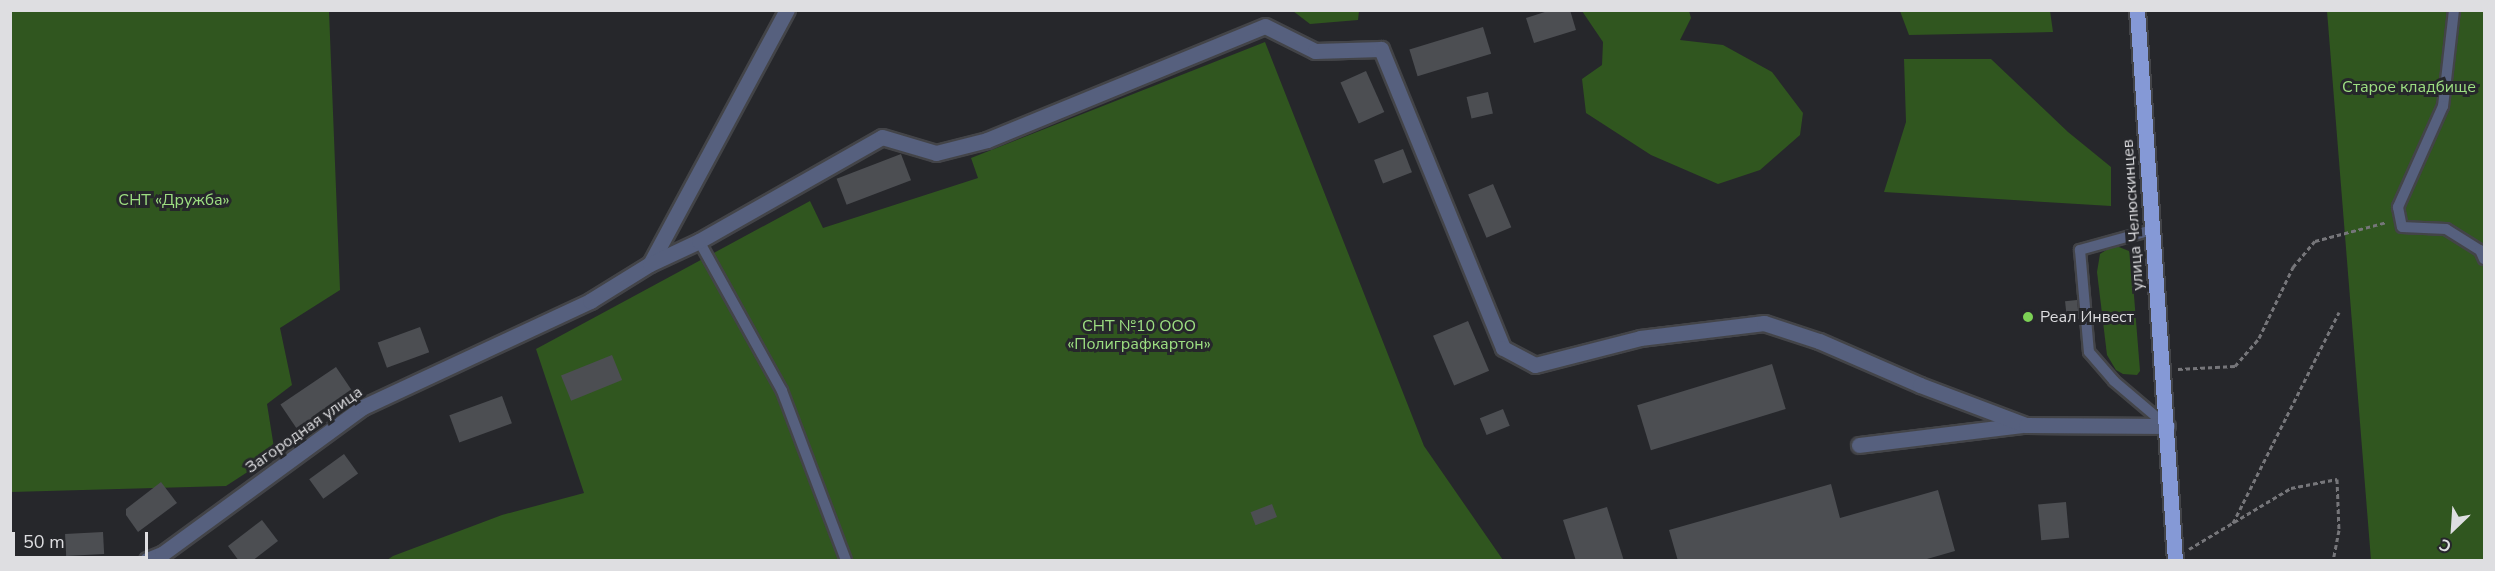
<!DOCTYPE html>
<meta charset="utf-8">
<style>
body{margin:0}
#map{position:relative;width:2495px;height:571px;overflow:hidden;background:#26272b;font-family:"Nunito Sans",sans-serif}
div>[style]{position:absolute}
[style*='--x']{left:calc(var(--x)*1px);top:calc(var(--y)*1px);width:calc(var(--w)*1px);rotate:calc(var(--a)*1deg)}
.green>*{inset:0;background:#30561f}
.building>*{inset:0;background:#4c4e52;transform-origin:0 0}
.path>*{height:3px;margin-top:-1.5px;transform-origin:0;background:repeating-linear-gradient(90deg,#76767a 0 4.5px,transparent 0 7.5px)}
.roads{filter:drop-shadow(2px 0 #434448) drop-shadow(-2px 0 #434448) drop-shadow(0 2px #434448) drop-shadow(0 -2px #434448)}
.lane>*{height:10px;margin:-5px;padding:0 5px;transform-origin:5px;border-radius:5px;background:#56607e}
.street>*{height:15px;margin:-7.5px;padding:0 7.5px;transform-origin:7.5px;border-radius:7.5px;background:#56607e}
.primary>*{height:15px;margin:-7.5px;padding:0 7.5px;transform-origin:7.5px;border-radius:7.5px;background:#8599d6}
.dots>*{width:16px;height:16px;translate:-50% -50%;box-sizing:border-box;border:3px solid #26272b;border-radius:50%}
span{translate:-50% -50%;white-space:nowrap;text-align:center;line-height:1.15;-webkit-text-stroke:6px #26272b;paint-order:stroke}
.park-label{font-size:16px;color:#9ddf82}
.street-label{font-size:16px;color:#dedee1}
.poi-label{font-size:16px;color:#dedee1}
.left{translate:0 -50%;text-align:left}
.frame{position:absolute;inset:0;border:12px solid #dedee1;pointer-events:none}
.north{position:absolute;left:2423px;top:499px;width:60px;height:60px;-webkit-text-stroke:4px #26272b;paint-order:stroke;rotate:205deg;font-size:16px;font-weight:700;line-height:24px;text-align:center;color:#dedee1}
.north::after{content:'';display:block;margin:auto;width:21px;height:27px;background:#dedee1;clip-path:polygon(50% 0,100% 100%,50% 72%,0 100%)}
.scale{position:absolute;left:12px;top:532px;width:136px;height:27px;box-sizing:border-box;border:3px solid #dedee1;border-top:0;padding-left:8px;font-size:18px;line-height:21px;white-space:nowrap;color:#dedee1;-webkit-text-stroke:4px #26272b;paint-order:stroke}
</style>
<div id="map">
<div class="green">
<i style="clip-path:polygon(10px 11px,329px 11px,340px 290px,280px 328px,292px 385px,267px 404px,275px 454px,226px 486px,11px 492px)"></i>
<i style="clip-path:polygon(1293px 11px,1359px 11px,1358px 20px,1310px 24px)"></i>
<i style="clip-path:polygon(1582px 11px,1689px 11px,1691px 18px,1680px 40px,1723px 45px,1772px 72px,1803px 113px,1800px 135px,1760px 170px,1718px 184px,1651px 155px,1586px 113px,1582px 79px,1602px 65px,1603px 42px)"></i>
<i style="clip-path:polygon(1900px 11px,2050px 11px,2053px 32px,1909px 35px)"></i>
<i style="clip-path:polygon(2327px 11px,2484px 11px,2484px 560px,2371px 560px)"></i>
<i style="clip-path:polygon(1265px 42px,1424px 446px,1503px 560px,387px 560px,393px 556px,502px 515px,584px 493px,536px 349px,810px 201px,823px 228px,978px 178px,971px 158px)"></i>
<i style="clip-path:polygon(1904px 59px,1991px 59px,2068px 132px,2111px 167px,2111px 206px,1884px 192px,1906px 122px)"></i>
<i style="clip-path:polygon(2114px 245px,2129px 251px,2131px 258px,2140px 371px,2137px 375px,2123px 374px,2116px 370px,2107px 355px,2097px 272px,2100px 254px)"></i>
</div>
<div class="building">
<i style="clip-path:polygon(1551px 10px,1570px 10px,1576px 30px,1534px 43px,1526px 18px)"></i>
<i style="left:1483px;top:27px;width:28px;height:77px;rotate:73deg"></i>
<i style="left:1366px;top:71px;width:45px;height:28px;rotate:66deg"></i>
<i style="left:1488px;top:92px;width:22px;height:22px;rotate:77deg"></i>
<i style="left:1403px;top:149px;width:25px;height:31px;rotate:69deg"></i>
<i style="left:901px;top:154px;width:28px;height:69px;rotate:69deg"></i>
<i style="left:1493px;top:184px;width:47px;height:27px;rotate:67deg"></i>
<i style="left:2077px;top:300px;width:19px;height:12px;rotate:84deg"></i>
<i style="left:1468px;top:321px;width:54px;height:38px;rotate:67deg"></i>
<i style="left:420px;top:327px;width:27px;height:45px;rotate:70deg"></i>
<i style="left:612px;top:355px;width:27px;height:55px;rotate:68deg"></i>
<i style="left:1772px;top:364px;width:47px;height:141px;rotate:73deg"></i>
<i style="left:336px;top:367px;width:29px;height:67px;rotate:56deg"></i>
<i style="left:502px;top:396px;width:29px;height:56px;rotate:70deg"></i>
<i style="left:1503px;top:409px;width:18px;height:25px;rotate:68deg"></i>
<i style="left:344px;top:454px;width:24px;height:43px;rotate:54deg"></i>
<i style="clip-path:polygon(161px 482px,177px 503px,138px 532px,126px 515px,126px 509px)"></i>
<i style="clip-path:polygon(1831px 484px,1840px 518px,1938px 490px,1955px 551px,1920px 561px,1678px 561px,1669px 530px)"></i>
<i style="left:2066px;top:502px;width:36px;height:28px;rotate:85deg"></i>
<i style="left:1272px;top:504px;width:14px;height:23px;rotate:69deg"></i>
<i style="clip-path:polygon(1607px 507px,1624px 561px,1576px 561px,1563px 520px)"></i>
<i style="clip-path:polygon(262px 520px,278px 541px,252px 561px,239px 561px,228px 546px)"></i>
<i style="left:103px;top:532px;width:22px;height:38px;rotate:87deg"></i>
</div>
<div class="path">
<i style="--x:2178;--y:369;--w:57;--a:-3"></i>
<i style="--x:2235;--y:366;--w:37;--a:-49"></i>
<i style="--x:2259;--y:338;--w:79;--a:-64.4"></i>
<i style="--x:2293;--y:267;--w:34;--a:-50"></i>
<i style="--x:2315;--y:241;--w:74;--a:-14.8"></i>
<i style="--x:2233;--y:523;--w:236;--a:-63.3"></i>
<i style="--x:2189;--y:549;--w:119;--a:-30.9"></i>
<i style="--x:2291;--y:488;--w:47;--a:-11.1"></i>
<i style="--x:2337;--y:479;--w:51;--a:87.8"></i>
<i style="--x:2339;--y:530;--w:31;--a:101"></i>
</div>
<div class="roads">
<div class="lane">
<i style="--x:2454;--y:10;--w:97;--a:96.5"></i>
<i style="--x:2443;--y:106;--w:111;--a:114"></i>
<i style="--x:2398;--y:207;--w:20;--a:79"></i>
<i style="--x:2402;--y:227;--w:44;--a:2.6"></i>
<i style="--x:2446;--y:229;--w:40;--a:32"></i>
<i style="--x:2480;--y:250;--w:10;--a:66"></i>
<i style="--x:2152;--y:230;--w:75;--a:164.5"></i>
<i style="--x:2080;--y:250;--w:102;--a:85"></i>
<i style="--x:2089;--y:352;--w:38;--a:49"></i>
<i style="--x:2114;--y:381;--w:70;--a:40.3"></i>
<i style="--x:699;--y:241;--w:171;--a:61"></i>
<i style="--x:782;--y:391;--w:181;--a:69.3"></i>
</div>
<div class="street">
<i style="--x:650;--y:264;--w:289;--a:-61.7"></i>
<i style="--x:1859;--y:445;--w:165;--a:-7"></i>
<i style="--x:147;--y:560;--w:16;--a:-22"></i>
<i style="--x:162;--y:554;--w:249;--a:-36.2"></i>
<i style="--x:363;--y:407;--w:251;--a:-25"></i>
<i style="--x:590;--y:301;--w:70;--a:-31.7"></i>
<i style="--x:650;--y:264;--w:54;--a:-25.1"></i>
<i style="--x:699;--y:241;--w:210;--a:-29.6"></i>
<i style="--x:882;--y:137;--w:56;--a:16.5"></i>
<i style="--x:936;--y:153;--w:53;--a:-14.3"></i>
<i style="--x:987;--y:140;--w:300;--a:-22.3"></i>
<i style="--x:1265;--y:26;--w:56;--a:26.6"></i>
<i style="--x:1315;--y:51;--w:66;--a:-1.7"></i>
<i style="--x:1381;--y:49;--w:323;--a:67.8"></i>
<i style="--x:1503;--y:348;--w:36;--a:28"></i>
<i style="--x:1535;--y:365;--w:108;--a:-14.4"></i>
<i style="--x:1640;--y:338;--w:125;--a:-6.9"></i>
<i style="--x:1764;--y:323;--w:58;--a:18.1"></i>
<i style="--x:1819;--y:341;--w:110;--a:23.5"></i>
<i style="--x:1920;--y:385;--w:113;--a:20.7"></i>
<i style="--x:2026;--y:425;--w:141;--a:0.4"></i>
</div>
<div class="primary">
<i style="--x:2137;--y:10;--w:551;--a:86.05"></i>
</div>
</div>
<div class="dots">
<i style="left:2028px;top:317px;background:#7cd155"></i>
</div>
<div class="park-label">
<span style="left:2409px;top:87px">Старое кладбище</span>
<span style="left:174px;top:200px">СНТ «Дружба»</span>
<span style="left:1139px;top:335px">СНТ №10 ООО<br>«Полиграфкартон»</span>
</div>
<div class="street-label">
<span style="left:2133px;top:215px;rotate:-94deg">улица Челюскинцев</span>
<span style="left:304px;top:430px;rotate:-35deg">Загородная улица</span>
</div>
<div class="poi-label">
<span class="left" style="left:2040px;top:317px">Реал Инвест</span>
</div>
<div class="frame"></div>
<div class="north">С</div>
<div class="scale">50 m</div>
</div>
